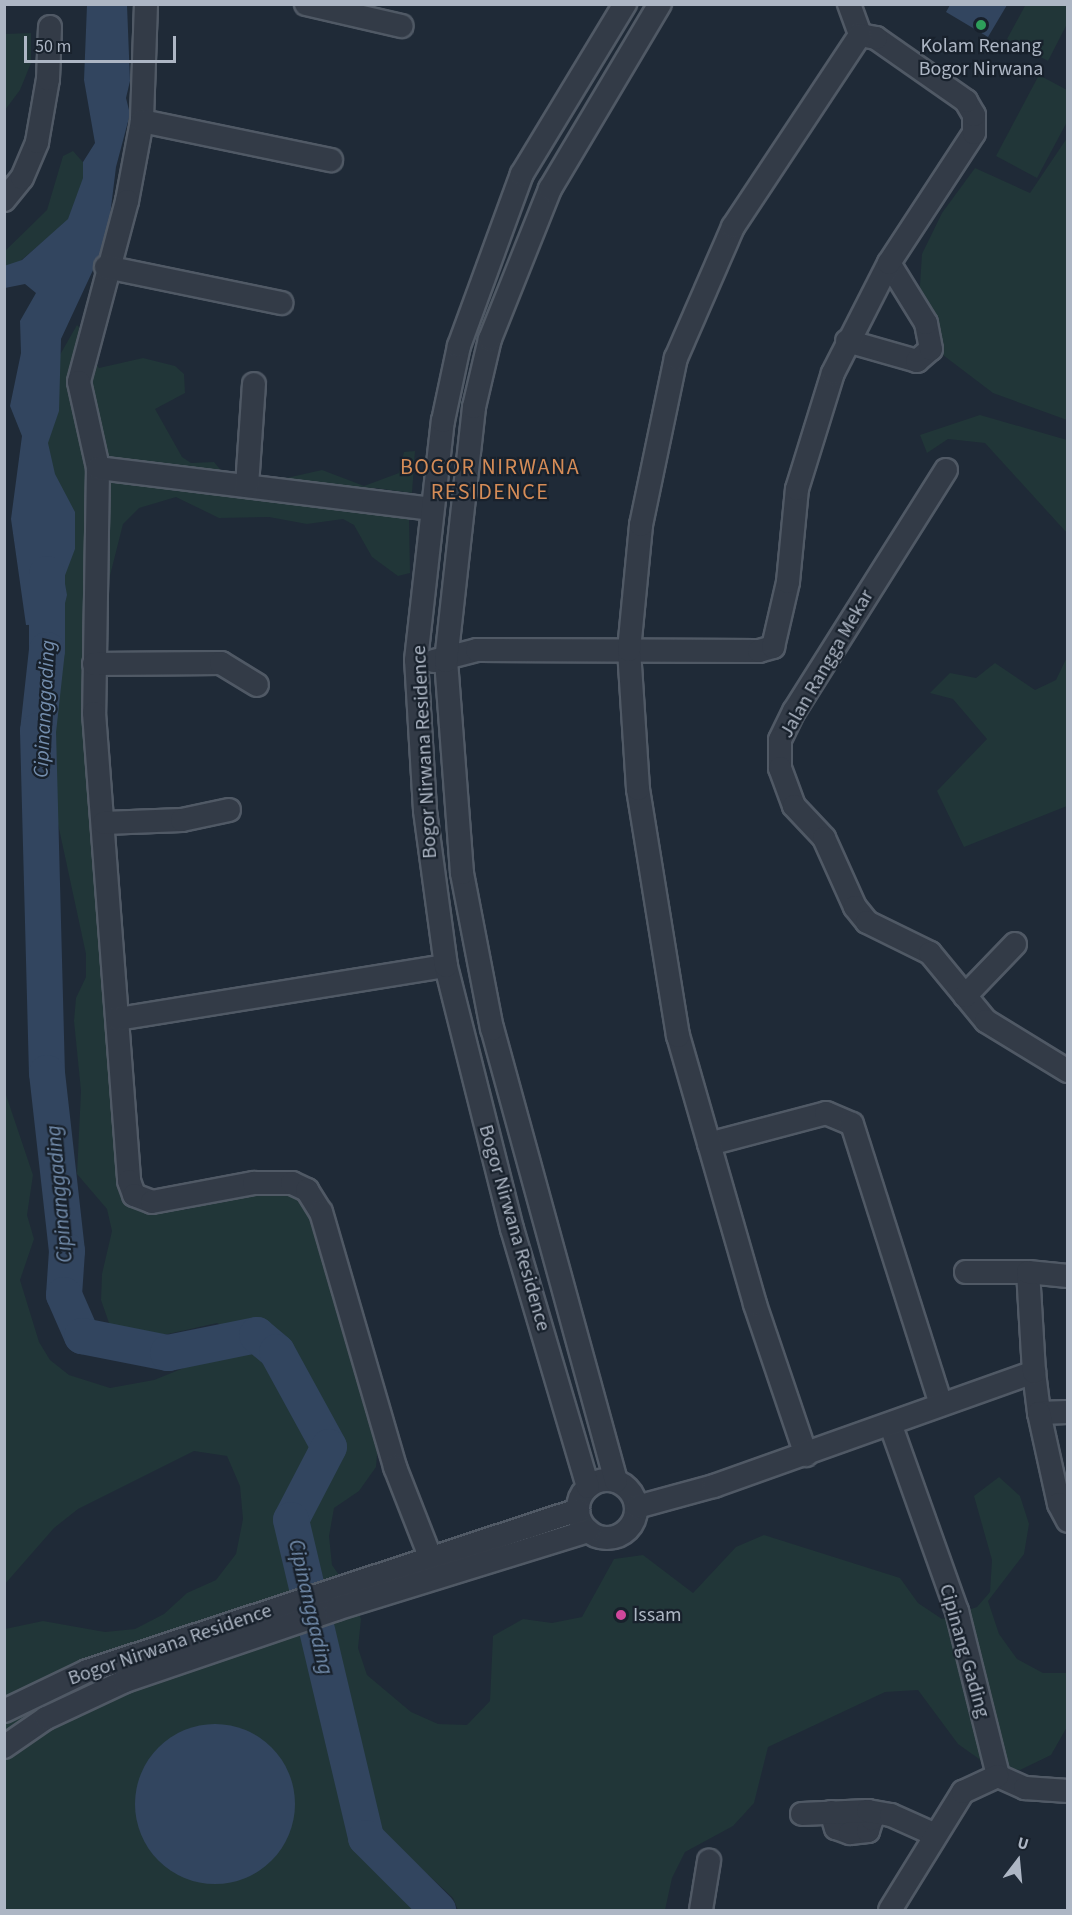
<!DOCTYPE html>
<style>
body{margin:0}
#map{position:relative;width:1072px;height:1915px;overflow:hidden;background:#1f2a37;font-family:"Source Sans 3",sans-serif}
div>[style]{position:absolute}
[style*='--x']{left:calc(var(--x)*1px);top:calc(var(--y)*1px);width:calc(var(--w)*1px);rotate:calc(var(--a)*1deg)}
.green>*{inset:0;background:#213638}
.water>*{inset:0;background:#32455f}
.round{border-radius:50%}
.river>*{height:36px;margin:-18px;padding:0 18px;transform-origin:18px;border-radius:18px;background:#32455f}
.roads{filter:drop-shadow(2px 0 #505965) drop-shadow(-2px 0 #505965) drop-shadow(0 2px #505965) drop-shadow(0 -2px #505965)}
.minor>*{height:22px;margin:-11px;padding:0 11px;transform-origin:11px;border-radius:11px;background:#333b47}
.minor>.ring{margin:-11px;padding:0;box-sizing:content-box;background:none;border:22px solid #333b47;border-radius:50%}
.dots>*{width:16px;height:16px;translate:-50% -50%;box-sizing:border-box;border:3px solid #18212c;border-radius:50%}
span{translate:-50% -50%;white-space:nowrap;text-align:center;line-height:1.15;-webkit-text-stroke:4.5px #18212c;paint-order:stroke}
.poi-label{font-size:20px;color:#adb6c4}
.left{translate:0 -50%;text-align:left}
.street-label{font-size:20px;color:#adb6c4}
.water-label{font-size:21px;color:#748eae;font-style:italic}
.quarter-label{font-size:22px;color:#d58c57;letter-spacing:1.5px}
.frame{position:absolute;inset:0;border:6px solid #adb6c4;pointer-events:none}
.north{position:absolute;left:988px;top:1831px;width:60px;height:60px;-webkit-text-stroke:4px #18212c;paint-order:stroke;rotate:16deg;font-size:16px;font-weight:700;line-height:24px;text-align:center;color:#adb6c4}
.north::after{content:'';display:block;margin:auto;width:21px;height:27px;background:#adb6c4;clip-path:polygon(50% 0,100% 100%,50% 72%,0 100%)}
.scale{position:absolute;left:24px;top:36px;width:152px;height:27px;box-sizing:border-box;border:3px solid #adb6c4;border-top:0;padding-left:8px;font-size:18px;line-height:21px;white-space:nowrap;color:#adb6c4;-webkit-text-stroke:4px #18212c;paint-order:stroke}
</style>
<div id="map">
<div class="green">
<i style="clip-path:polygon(1026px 4px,1067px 5px,1067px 24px,1048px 61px,1007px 39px)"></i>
<i style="clip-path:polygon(31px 33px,31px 63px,20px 90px,5px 110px,5px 34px)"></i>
<i style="clip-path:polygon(1039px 75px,1067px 90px,1068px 120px,1037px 178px,996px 156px)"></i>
<i style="clip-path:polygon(1067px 138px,1067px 420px,993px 393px,939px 352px,919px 301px,922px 254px,942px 213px,975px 168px,1030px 193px)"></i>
<i style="clip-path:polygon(73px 151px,90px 170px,78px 212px,5px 274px,5px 251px,47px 210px,63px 156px)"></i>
<i style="clip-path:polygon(77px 325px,92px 340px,93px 360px,99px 368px,143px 358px,175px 366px,184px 374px,185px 393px,155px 409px,182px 457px,191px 463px,214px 462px,228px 479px,251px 486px,322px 470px,364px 486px,399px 473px,404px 452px,415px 451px,412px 493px,375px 488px,356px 500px,356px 510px,379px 514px,400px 511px,409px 518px,410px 573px,398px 576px,372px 557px,354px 525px,343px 519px,307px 524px,269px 517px,219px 518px,176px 497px,139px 508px,123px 524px,98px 623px,118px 1126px,150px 1210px,184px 1210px,274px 1186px,299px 1196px,309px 1208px,351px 1361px,379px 1432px,376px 1467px,359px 1491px,334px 1508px,329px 1536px,332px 1565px,351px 1592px,361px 1619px,358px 1648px,367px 1675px,411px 1712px,438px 1724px,467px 1725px,490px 1701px,493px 1636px,523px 1619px,552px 1623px,582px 1617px,614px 1559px,643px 1555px,693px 1593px,736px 1547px,764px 1535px,900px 1578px,918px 1603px,942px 1619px,977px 1607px,990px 1592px,992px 1560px,974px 1496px,999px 1477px,1020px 1496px,1029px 1524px,1024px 1554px,988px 1601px,999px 1634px,1017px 1659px,1043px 1673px,1067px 1673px,1067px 1727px,1051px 1755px,1020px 1770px,989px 1766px,958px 1744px,918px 1690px,885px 1692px,768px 1747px,754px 1803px,733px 1826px,685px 1852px,672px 1878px,665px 1910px,458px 1910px,453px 1898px,394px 1843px,425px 1895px,428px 1910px,5px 1910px,5px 1629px,43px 1621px,105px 1632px,135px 1629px,164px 1614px,187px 1593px,216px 1580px,236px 1554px,243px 1519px,240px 1486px,227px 1456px,194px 1451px,78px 1509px,54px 1528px,5px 1584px,4px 1089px,33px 1175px,27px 1215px,34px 1239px,20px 1280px,39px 1342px,50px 1360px,69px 1375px,110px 1388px,154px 1380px,216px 1355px,236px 1356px,239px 1334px,217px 1323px,150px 1338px,127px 1337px,109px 1323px,101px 1300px,102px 1274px,112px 1231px,107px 1209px,77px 1174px,81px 1091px,74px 1021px,76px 998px,86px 977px,86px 954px,38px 731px,41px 695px,59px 655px,56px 584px,44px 495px,49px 374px)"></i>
<i style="clip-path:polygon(980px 415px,1067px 440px,1067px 533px,985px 443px,948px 439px,927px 453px,920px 435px)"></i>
<i style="clip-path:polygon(1067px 657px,1067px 806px,964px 847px,937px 791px,987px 739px,953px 699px,930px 693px,950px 673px,976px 678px,995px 663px,1035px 690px,1056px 680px)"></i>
</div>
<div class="water">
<i style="clip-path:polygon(87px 5px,127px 5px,130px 81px,126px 98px,130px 114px,116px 167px,107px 240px,61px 339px,59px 411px,48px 443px,55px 474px,75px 512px,75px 549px,64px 578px,67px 595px,60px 624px,26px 625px,11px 519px,22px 436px,10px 406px,21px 353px,20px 321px,36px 293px,25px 284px,5px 288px,4px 266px,22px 260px,68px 219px,83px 178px,83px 162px,95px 143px,84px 80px)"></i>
<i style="clip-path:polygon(950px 5px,950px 4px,1007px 5px,988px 37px,946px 12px)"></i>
<i class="round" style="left:135px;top:1724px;width:160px;height:160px"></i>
</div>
<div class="river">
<i style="--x:47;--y:574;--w:76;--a:90"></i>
<i style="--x:47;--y:650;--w:81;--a:96.3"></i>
<i style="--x:38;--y:731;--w:342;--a:88.5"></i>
<i style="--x:47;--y:1073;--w:179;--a:83.6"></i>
<i style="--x:67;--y:1251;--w:44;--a:93.9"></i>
<i style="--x:64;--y:1295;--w:45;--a:66.3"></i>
<i style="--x:82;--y:1336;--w:88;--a:11.2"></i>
<i style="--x:168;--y:1353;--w:91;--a:-11.4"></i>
<i style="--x:257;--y:1335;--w:26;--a:40"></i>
<i style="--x:277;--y:1352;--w:108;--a:61.3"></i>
<i style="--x:329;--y:1447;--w:82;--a:117.5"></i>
<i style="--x:291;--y:1520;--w:327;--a:76.7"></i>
<i style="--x:366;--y:1838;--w:102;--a:45"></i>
</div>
<div class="roads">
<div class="minor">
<i style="--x:146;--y:4;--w:117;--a:92"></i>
<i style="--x:142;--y:121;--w:81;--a:100.6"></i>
<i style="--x:127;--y:201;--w:187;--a:104.9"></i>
<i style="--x:79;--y:382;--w:88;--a:77.5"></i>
<i style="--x:98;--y:468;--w:245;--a:90.9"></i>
<i style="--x:94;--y:713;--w:469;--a:85.7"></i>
<i style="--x:129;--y:1181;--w:15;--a:70"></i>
<i style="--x:134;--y:1195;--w:19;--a:21"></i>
<i style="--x:152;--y:1202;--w:104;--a:-10.6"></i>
<i style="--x:254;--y:1183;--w:38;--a:0"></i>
<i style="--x:292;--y:1183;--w:17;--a:25"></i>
<i style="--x:307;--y:1190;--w:26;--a:58"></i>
<i style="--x:321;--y:1212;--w:266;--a:73.8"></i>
<i style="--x:395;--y:1467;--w:99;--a:68.6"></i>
<i style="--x:306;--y:4;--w:98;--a:13"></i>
<i style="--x:849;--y:4;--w:33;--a:70"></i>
<i style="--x:142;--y:121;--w:193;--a:11.7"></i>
<i style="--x:4;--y:200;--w:28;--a:-51"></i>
<i style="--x:22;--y:178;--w:39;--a:-67"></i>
<i style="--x:37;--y:142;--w:64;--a:-80.1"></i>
<i style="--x:48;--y:79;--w:52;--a:-87.8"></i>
<i style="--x:106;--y:267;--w:179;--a:11.6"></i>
<i style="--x:847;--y:341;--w:73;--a:15.9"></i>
<i style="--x:917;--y:361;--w:18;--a:-41"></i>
<i style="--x:931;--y:349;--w:26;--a:-101"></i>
<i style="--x:926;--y:323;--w:70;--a:-121.7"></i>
<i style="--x:98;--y:468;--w:336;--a:7"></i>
<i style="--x:946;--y:470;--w:285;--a:122.2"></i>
<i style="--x:794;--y:711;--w:32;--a:116"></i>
<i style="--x:780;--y:740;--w:28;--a:90"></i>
<i style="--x:780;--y:768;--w:40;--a:69.8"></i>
<i style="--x:794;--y:806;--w:44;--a:46.8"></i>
<i style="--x:824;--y:838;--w:76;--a:65.8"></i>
<i style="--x:855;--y:907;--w:19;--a:51"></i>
<i style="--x:867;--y:922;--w:70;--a:26.2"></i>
<i style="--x:930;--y:953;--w:88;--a:50.5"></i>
<i style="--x:986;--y:1021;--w:96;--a:31.4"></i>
<i style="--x:247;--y:486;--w:102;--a:-86.1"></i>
<i style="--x:434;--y:661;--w:44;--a:-14.3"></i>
<i style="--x:477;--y:650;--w:282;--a:0.2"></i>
<i style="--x:759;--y:651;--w:15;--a:-16"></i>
<i style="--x:773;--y:647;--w:67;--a:-77"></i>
<i style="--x:788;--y:582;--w:93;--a:-84.5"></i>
<i style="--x:797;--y:489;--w:121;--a:-72.8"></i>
<i style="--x:833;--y:373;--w:123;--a:-63"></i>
<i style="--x:889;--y:263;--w:155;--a:-56.8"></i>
<i style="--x:974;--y:133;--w:18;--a:-90"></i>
<i style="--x:974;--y:115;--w:16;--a:-120"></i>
<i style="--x:966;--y:101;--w:110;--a:-145"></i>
<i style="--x:876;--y:38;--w:16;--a:-169"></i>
<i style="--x:94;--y:664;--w:127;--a:-0.5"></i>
<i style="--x:221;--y:663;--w:42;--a:31.4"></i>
<i style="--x:104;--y:823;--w:78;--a:-2.2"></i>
<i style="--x:182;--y:820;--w:48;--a:-12"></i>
<i style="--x:965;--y:996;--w:72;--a:-46.1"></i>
<i style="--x:118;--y:1019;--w:332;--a:-9.2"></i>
<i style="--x:709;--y:1144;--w:121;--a:-14.8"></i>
<i style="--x:826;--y:1113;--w:28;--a:23"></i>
<i style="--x:852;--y:1124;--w:294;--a:72.4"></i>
<i style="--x:966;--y:1272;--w:62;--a:0"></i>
<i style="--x:1034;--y:1372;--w:41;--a:83"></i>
<i style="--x:1068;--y:1412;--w:29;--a:178"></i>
<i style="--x:1039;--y:1413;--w:93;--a:77.6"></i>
<i style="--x:1059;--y:1504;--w:19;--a:62"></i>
<i style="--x:891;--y:1426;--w:196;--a:70.4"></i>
<i style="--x:957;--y:1611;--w:170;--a:76"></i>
<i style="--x:806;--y:1455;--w:159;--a:-108.7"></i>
<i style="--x:755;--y:1304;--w:279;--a:-106"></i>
<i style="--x:678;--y:1036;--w:250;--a:-99.2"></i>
<i style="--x:638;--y:789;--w:139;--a:-93.7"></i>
<i style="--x:629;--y:650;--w:126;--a:-84.5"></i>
<i style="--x:641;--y:525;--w:171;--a:-78.2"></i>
<i style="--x:676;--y:358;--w:143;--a:-66.5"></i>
<i style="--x:733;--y:227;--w:230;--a:-56.5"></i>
<i class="ring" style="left:578px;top:1480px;width:36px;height:36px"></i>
<i style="--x:616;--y:1481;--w:469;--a:-105.3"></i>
<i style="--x:492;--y:1029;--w:159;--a:-100.9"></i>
<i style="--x:462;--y:873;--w:213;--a:-94.3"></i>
<i style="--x:446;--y:661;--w:256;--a:-83.7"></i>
<i style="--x:474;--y:407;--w:70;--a:-76.8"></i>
<i style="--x:490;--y:339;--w:162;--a:-68.2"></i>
<i style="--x:550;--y:189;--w:215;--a:-59.3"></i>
<i style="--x:588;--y:1487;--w:269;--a:-106.4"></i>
<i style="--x:512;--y:1229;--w:271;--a:-104.1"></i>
<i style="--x:446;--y:966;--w:157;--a:-97.7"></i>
<i style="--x:425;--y:810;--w:150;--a:-93.4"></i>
<i style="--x:416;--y:660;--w:241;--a:-83.6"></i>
<i style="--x:443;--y:421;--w:77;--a:-78"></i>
<i style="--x:459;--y:346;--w:183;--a:-69.9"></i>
<i style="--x:522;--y:174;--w:199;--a:-58.8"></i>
<i style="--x:637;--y:1507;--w:80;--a:-15.3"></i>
<i style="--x:714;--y:1486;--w:340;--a:-19.6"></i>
<i style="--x:1034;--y:1372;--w:100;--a:-93.4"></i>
<i style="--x:1028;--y:1272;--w:40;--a:5.7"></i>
<i style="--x:4;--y:1711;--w:92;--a:-25.7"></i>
<i style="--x:87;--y:1671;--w:517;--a:-18.15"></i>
<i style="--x:4;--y:1747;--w:51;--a:-34.6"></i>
<i style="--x:46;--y:1718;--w:87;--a:-25.1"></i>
<i style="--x:125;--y:1681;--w:223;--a:-18.8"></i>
<i style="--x:336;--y:1609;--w:264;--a:-17.2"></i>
<i style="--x:998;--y:1776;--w:30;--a:24"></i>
<i style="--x:1025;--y:1788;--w:43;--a:4"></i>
<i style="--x:831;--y:1812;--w:17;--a:73"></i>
<i style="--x:836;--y:1828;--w:15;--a:20"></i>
<i style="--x:850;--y:1833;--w:18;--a:-6"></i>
<i style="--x:868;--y:1831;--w:13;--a:-72"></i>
<i style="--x:872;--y:1819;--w:9;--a:-117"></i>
<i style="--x:802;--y:1814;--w:66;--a:-2.6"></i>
<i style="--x:868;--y:1811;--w:23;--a:10"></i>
<i style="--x:891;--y:1815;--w:49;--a:24"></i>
<i style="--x:701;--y:1910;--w:50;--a:-80.7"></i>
<i style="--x:890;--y:1910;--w:139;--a:-58.3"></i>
<i style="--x:963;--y:1792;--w:38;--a:-25"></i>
</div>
</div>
<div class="dots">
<i style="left:981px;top:25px;background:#2e9e5b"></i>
<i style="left:621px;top:1615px;background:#d1479c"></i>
</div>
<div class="poi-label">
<span style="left:981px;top:58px">Kolam Renang<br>Bogor Nirwana</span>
<span class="left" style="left:633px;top:1615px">Issam</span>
</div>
<div class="street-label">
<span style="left:827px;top:664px;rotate:-60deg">Jalan Rangga Mekar</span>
<span style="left:425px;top:752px;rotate:-93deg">Bogor Nirwana Residence</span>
<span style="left:514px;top:1228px;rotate:74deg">Bogor Nirwana Residence</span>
<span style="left:170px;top:1645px;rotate:-19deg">Bogor Nirwana Residence</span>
<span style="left:964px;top:1651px;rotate:74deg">Cipinang Gading</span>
</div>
<div class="water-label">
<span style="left:44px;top:709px;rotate:-87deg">Cipinanggading</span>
<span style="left:59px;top:1194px;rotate:-95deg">Cipinanggading</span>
<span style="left:311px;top:1607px;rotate:77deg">Cipinanggading</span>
</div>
<div class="quarter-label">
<span style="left:490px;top:480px">BOGOR NIRWANA<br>RESIDENCE</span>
</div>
<div class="frame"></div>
<div class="north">U</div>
<div class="scale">50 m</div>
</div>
